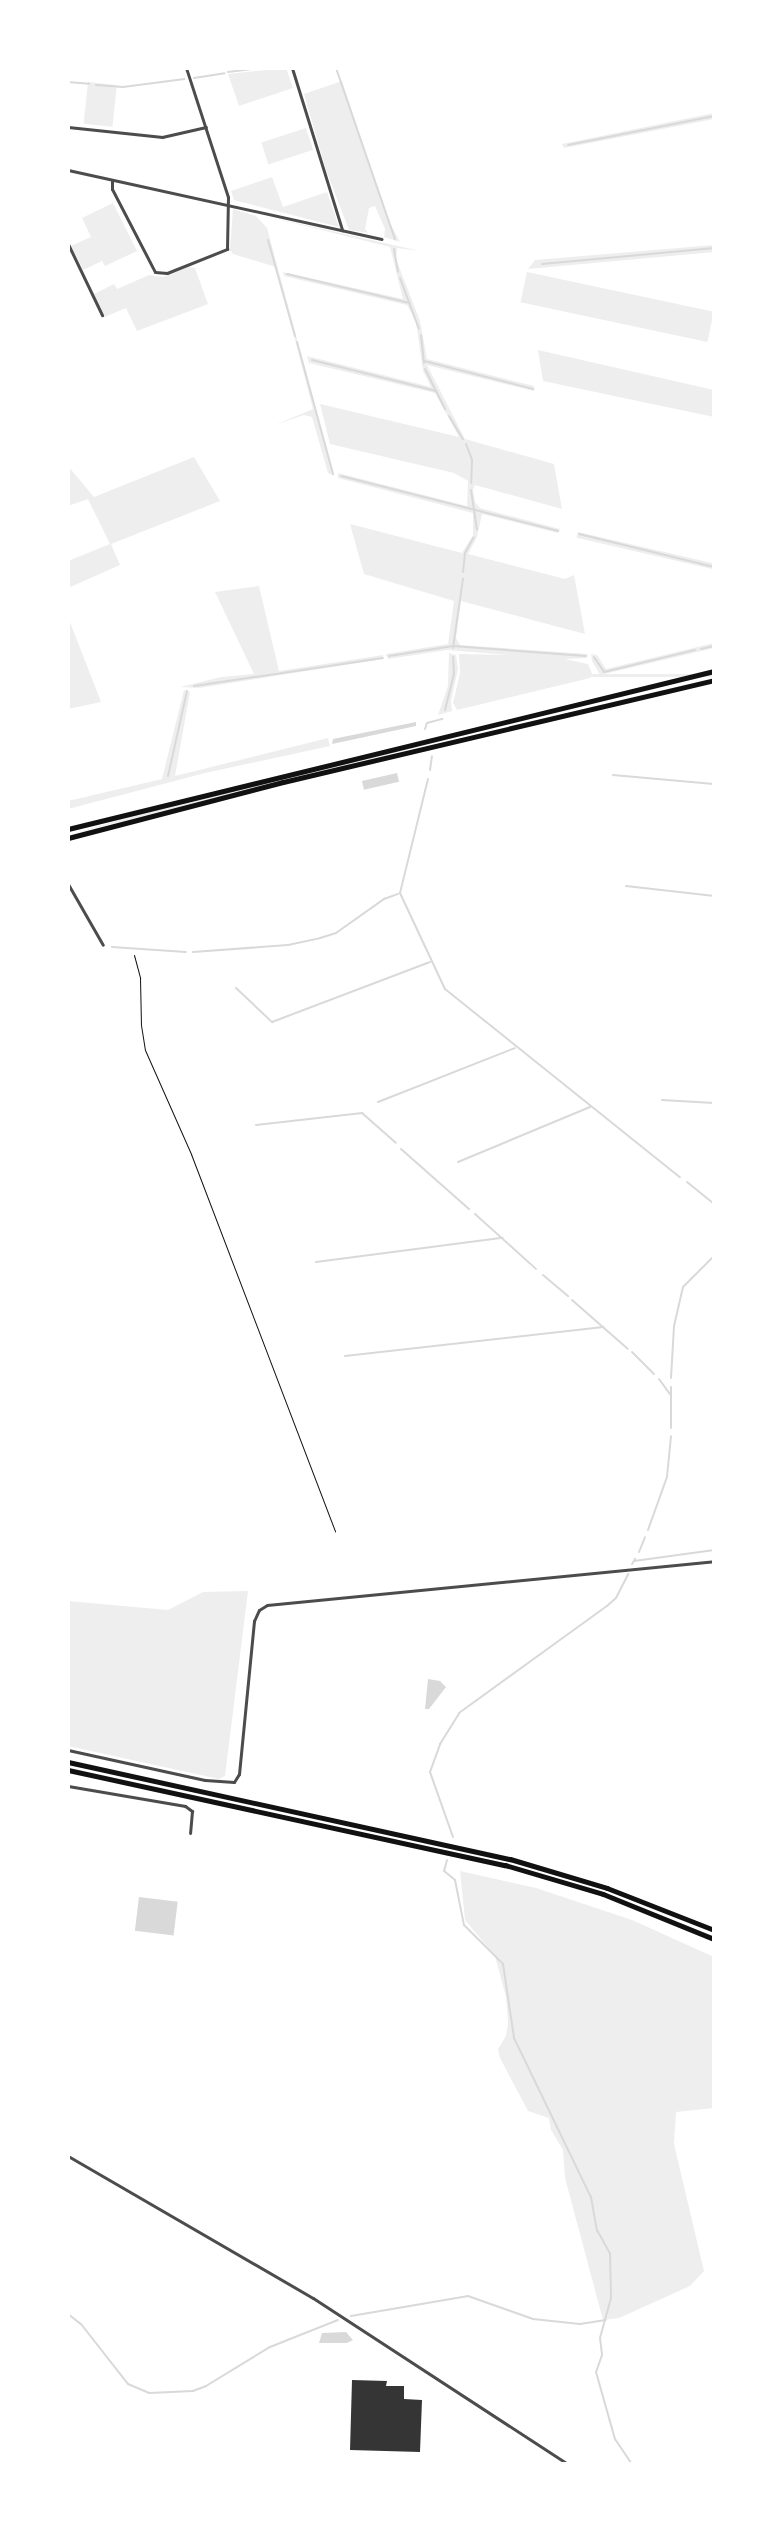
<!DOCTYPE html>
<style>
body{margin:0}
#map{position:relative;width:782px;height:2532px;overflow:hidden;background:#fff;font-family:"Roboto Serif",serif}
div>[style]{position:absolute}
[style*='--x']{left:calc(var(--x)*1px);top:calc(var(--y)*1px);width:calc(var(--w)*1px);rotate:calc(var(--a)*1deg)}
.green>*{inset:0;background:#eee;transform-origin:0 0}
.water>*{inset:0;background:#d9d9d9;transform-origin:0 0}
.stream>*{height:2px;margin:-1px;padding:0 1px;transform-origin:1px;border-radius:1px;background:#d9d9d9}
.building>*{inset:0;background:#353535}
.path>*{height:1px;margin:-0.5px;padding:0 0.5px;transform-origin:0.5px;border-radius:0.5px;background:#111}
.minor>*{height:3px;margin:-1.5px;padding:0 1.5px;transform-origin:1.5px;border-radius:1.5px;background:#4c4c4c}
.tertiary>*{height:3px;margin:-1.5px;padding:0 1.5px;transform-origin:1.5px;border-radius:1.5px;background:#4c4c4c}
.motorway>*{height:5px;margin:-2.5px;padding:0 2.5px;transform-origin:2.5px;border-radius:2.5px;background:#111}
span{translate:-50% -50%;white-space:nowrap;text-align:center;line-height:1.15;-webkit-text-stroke:8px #fff;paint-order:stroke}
.frame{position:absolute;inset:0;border:70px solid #fff;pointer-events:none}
</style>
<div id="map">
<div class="green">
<i style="clip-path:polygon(286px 68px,293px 88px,239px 106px,228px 74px)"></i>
<i style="clip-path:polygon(342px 81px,387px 217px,400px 242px,384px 237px,385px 229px,375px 206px,369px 208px,365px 229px,368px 233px,349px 230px,326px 170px,304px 94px)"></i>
<i style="left:88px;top:82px;width:29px;height:42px;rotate:6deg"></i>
<i style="clip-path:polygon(714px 113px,714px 119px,564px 148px,562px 144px)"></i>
<i style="left:306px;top:128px;width:23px;height:47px;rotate:72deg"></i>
<i style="clip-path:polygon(272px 177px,283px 207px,327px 192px,339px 227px,234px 200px,231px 191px)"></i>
<i style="clip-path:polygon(113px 203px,137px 251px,105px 266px,102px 261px,83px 270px,71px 246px,91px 237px,82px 218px)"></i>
<i style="clip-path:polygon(233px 209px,256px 216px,267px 228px,334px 476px,328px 473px,312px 417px,304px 415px,275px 425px,313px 409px,276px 267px,233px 254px,230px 250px)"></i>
<i style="clip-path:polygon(265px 216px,420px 251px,397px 248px,396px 259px,420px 321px,427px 359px,534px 386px,534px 391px,427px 365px,465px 439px,554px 464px,562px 509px,475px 485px,473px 490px,475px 502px,480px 508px,560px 529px,558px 533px,482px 514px,477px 537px,468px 554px,565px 579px,574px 575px,585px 634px,461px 601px,456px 638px,460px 645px,588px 654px,587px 658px,565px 659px,588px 664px,592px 673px,590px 678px,457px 710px,453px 703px,460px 673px,459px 654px,511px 655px,447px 650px,388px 659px,386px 654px,448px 644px,454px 601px,364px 574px,350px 524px,462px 553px,473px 535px,473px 513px,338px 478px,338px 473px,467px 506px,468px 481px,454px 473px,330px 444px,320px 404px,459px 437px,435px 393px,309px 363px,307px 356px,431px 387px,423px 371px,416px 322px,407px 305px,284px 276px,283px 272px,403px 299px,390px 247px)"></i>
<i style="clip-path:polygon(714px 245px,714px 252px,528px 269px,535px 260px)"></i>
<i style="clip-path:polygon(189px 267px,195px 268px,208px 304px,137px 331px,126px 308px,105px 317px,94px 294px,114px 284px,117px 289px,149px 275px,163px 277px)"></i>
<i style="left:527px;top:272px;width:191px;height:31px;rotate:12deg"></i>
<i style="clip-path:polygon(538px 350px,714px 390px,714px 417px,543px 381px)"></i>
<i style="clip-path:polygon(194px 457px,220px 501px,111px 544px,120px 565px,68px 588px,68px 561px,110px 544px,88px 499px,68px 506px,68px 466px,94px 497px)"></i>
<i style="left:578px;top:532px;width:140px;height:6px;rotate:13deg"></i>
<i style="clip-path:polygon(259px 586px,279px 671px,383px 655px,383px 659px,199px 688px,180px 687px,221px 677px,254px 674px,215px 592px)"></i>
<i style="clip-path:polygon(68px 617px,101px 702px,68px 709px)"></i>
<i style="clip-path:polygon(714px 643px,714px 648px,600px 675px,592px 661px,591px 654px,597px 655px,606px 669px)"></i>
<i style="clip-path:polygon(449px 653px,456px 655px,458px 669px,451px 701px,452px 711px,438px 715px,448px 686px)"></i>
<i style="left:714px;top:674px;width:3px;height:166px;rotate:90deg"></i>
<i style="clip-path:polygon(184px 690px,190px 692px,175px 776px,328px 738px,330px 746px,205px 773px,68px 809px,68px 801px,162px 779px)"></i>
<i style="clip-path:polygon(474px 731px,474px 733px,68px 835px,179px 803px)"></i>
<i style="clip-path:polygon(248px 1591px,225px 1776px,219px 1779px,68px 1746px,68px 1601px,168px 1610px,203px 1592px)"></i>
<i style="clip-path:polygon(460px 1871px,536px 1888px,632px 1920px,714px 1957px,714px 2108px,676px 2112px,674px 2144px,704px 2271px,690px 2286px,619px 2318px,603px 2320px,565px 2178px,563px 2150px,551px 2130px,549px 2118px,528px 2111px,500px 2058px,498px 2049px,506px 2036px,508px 2023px,506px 1997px,495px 1956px,465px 1920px)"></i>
</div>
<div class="water">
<i style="clip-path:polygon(416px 722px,416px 726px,332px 744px,333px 739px)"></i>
<i style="left:397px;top:773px;width:9px;height:36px;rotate:77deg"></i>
<i style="clip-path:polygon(428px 1679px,440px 1681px,446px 1687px,429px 1709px,425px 1709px)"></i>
<i style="left:139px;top:1897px;width:39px;height:34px;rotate:7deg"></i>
<i style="clip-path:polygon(346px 2332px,353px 2340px,347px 2343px,319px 2343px,322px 2333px)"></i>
</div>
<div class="stream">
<i style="--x:336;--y:68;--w:181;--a:71"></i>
<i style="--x:228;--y:72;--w:31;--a:-7"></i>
<i style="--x:194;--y:78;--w:31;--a:-9"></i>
<i style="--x:68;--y:82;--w:21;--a:5"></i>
<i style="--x:96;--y:85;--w:27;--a:4"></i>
<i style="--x:123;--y:87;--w:62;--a:-7.5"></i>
<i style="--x:568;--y:145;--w:149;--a:-11.2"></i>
<i style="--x:268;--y:240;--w:100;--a:74.3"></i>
<i style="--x:394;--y:249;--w:23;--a:80"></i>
<i style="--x:542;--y:264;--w:173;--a:-5.3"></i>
<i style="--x:287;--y:274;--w:126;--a:13.3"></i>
<i style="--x:400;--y:278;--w:54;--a:69.6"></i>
<i style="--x:421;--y:335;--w:28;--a:84"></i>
<i style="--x:297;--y:342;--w:137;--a:74.7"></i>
<i style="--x:312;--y:360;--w:128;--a:14"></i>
<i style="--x:424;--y:361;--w:113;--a:14.4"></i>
<i style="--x:425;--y:369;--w:45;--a:63.4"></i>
<i style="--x:449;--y:416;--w:27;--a:59"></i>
<i style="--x:466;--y:444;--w:17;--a:69"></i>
<i style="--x:472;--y:460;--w:23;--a:92"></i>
<i style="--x:341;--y:476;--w:224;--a:14.2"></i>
<i style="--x:471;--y:490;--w:40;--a:81.5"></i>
<i style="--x:579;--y:534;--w:139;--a:13.7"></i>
<i style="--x:463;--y:572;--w:19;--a:-84"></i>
<i style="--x:465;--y:553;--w:18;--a:-61"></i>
<i style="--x:453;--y:648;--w:70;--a:-81.8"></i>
<i style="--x:701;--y:649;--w:13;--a:-13"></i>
<i style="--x:389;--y:656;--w:65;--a:-8.9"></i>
<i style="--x:453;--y:646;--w:133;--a:4.3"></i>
<i style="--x:594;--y:657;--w:18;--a:56"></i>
<i style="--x:604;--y:672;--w:94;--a:-13.6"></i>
<i style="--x:194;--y:686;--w:191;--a:-8.4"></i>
<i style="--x:445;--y:710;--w:37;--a:-76"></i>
<i style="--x:454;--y:674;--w:17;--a:-93"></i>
<i style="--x:425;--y:729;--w:6;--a:-72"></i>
<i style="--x:427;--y:723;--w:16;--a:-15"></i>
<i style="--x:430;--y:770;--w:14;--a:-82"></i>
<i style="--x:613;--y:775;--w:101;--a:5.1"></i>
<i style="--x:168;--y:776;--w:87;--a:-77.4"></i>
<i style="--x:428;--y:779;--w:117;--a:103.8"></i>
<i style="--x:400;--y:893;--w:106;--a:64.9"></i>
<i style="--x:445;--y:989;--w:301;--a:38.7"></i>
<i style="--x:626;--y:886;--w:89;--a:6.5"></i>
<i style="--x:68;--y:939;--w:1;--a:0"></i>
<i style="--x:112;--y:947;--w:74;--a:3.9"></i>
<i style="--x:193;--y:952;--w:95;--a:-4.2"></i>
<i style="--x:288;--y:945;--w:33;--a:-12"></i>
<i style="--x:320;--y:938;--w:17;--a:-17"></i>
<i style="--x:336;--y:933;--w:59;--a:-35.3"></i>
<i style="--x:384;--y:899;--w:15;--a:-20"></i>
<i style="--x:236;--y:988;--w:50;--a:43.4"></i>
<i style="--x:272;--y:1022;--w:169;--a:-20.8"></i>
<i style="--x:662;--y:1100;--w:52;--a:3.3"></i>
<i style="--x:378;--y:1102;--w:147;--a:-21.5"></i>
<i style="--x:256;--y:1125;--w:107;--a:-6.5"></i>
<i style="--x:362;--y:1113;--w:45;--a:41.4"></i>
<i style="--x:401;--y:1149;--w:91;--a:41.4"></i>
<i style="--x:458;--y:1162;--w:143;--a:-22.6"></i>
<i style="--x:687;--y:1182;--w:35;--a:39"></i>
<i style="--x:475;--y:1214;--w:82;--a:42"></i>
<i style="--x:316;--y:1262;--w:188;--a:-7.4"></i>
<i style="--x:543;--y:1275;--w:33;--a:40"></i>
<i style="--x:572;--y:1300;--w:74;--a:41.2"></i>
<i style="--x:632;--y:1352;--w:31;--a:45"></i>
<i style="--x:345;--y:1356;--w:260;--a:-6.4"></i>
<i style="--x:671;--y:1378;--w:52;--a:-86.7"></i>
<i style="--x:674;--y:1326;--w:40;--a:-77"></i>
<i style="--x:683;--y:1287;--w:44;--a:-45"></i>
<i style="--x:659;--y:1379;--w:19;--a:54"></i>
<i style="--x:671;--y:1428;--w:41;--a:-90"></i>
<i style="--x:648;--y:1530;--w:56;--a:-70.3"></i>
<i style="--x:667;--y:1477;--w:41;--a:-84.4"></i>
<i style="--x:639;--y:1552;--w:16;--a:-68"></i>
<i style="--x:634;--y:1561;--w:81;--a:-7.8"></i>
<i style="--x:632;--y:1564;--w:6;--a:-59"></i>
<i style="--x:453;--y:1837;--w:69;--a:-109.5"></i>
<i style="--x:430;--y:1772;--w:30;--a:-70"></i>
<i style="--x:440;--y:1744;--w:36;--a:-58"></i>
<i style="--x:459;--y:1713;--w:183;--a:-35.9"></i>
<i style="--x:607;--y:1606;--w:12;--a:-42"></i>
<i style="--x:616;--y:1598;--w:27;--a:-63"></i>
<i style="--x:447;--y:1860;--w:11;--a:105"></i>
<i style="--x:444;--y:1871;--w:14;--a:39"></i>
<i style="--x:455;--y:1880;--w:46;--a:78.7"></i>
<i style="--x:464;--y:1925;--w:55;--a:45"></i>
<i style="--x:503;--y:1964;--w:75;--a:81.5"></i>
<i style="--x:514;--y:2038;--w:177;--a:64.2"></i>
<i style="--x:591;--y:2197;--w:34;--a:80"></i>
<i style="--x:597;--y:2230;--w:26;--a:61"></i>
<i style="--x:610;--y:2253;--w:45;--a:88.7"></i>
<i style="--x:611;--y:2298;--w:41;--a:105.4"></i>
<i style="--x:600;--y:2338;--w:17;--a:83"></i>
<i style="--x:602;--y:2355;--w:18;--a:109"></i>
<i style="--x:596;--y:2372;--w:70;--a:74.2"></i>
<i style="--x:615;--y:2439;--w:30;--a:56"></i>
<i style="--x:68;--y:2314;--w:16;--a:38"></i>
<i style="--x:81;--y:2324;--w:76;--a:51.9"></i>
<i style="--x:128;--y:2384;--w:23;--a:23"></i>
<i style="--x:149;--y:2393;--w:44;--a:-2.6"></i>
<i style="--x:193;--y:2391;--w:14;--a:-21"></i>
<i style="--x:206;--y:2386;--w:75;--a:-31.4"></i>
<i style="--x:270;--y:2347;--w:73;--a:-21.7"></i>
<i style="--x:351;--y:2316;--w:119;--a:-9.7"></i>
<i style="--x:468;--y:2296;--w:69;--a:19.5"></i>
<i style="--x:533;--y:2319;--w:47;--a:6.1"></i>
<i style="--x:580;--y:2324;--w:26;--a:-9"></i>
</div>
<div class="building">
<i style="clip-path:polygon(352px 2380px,387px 2381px,386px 2386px,404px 2386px,404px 2399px,422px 2400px,420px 2452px,350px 2450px)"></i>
</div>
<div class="path">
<i style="--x:134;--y:955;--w:24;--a:75"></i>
<i style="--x:140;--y:978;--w:47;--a:88.8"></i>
<i style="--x:141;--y:1025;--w:25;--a:81"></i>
<i style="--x:145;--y:1050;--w:114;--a:66.1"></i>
<i style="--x:191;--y:1154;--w:404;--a:69.1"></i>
</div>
<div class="minor">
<i style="--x:292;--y:68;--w:170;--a:72.8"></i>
<i style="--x:68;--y:127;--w:95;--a:6.1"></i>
<i style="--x:162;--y:137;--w:45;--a:-12.8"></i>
<i style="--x:68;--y:170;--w:321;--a:12.4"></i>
<i style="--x:112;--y:181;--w:8;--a:90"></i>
<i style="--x:112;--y:189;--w:93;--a:62.6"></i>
<i style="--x:155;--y:272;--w:12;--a:5"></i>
<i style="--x:167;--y:273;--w:65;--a:-21.8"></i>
<i style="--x:227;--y:249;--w:52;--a:-88.9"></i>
<i style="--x:228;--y:197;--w:136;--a:-108"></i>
<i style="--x:68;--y:244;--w:79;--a:64.4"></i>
<i style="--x:68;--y:884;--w:70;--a:60.2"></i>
<i style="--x:68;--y:1786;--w:119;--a:9.7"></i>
<i style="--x:185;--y:1806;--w:9;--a:36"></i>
<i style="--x:192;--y:1811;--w:22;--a:95"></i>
<i style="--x:68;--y:2156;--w:283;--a:30.1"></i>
<i style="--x:313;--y:2298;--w:304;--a:33.1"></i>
</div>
<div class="tertiary">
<i style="--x:68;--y:1750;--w:140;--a:12.4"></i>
<i style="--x:205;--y:1780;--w:29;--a:4"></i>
<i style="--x:234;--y:1782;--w:9;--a:-58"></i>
<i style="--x:239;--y:1774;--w:154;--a:-84.4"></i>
<i style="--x:254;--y:1621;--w:12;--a:-66"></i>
<i style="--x:259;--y:1610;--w:9;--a:-32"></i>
<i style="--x:267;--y:1605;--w:449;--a:-5.6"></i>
</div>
<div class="motorway">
<i style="--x:68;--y:829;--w:665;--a:-13.74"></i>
<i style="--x:68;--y:838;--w:222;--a:-14.6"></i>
<i style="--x:283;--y:782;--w:443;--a:-13.3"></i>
<i style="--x:68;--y:1762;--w:453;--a:12.4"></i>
<i style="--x:510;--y:1859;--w:101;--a:16.6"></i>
<i style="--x:607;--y:1888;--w:115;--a:21.4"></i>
<i style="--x:68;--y:1770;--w:447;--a:12.3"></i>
<i style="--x:505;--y:1865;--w:102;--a:16.5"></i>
<i style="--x:603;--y:1894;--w:120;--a:22.1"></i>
</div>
<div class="frame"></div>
</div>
